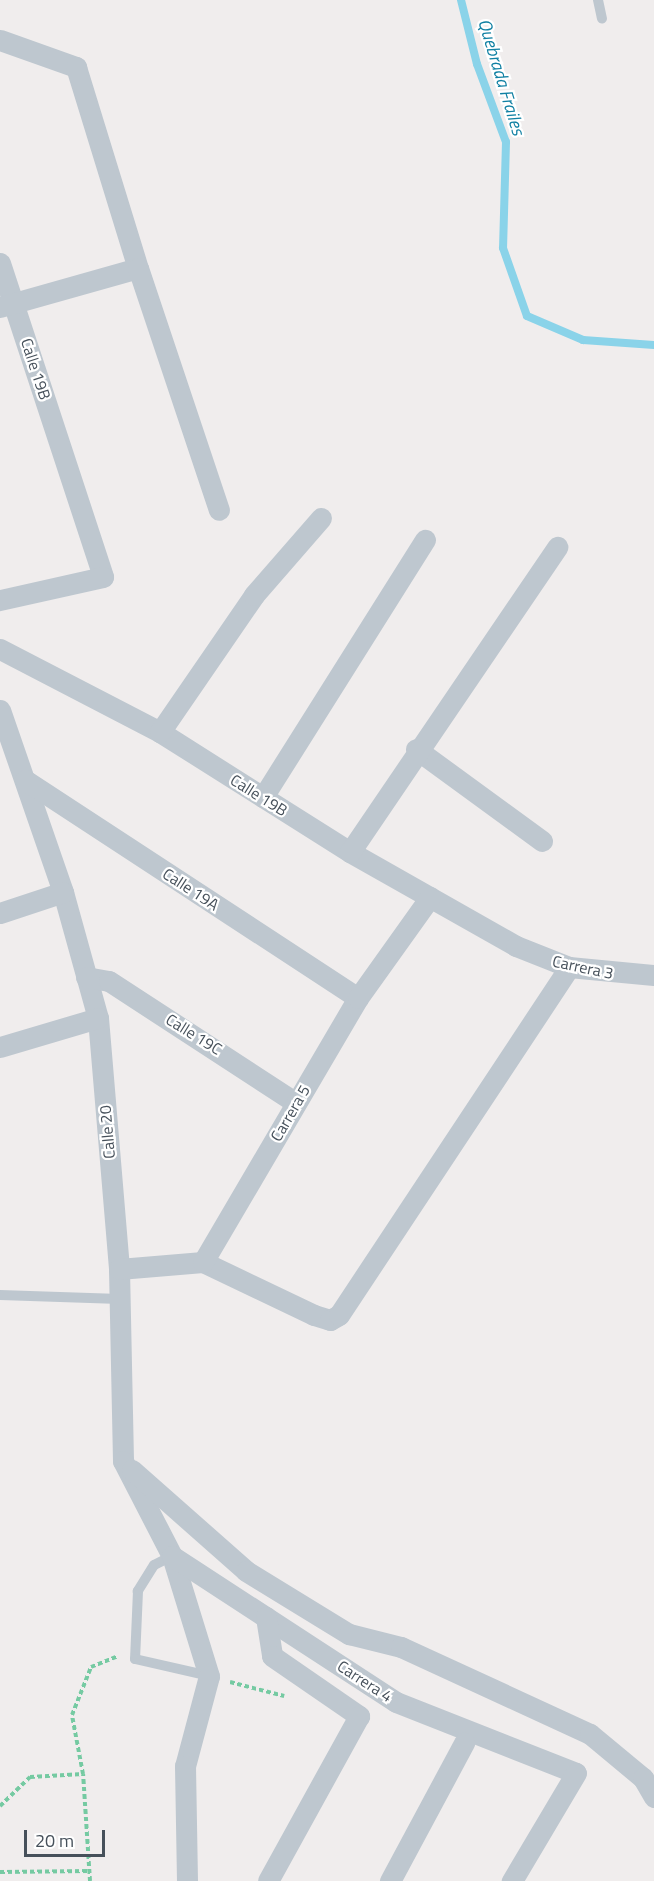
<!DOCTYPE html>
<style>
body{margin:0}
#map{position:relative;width:654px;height:1881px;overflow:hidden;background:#f0eded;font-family:"Titillium Web",sans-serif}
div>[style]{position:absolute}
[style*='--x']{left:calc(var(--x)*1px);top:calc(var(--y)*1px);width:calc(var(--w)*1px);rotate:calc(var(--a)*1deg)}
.stream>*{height:8px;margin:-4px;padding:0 4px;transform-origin:4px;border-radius:4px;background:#8ad3e9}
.path>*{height:4px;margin-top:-2px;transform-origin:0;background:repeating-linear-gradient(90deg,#75caa2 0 4.5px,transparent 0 7.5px)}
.service>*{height:10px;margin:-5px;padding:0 5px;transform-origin:5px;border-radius:5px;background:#bec7cf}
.minor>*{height:21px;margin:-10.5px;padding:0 10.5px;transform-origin:10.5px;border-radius:10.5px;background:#bec7cf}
span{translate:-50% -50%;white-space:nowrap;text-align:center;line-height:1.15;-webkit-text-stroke:4.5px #fff;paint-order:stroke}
.street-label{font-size:16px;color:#46505a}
.water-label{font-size:18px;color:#1080a3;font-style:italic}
.scale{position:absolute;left:24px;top:1830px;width:81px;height:27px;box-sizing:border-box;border:3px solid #46505a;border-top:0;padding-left:8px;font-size:18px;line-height:21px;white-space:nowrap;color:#46505a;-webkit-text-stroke:4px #fff;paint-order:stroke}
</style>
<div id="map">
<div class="stream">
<i style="--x:461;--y:0;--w:66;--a:76"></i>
<i style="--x:477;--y:64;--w:83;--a:69.6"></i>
<i style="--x:506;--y:142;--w:106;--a:91.6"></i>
<i style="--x:503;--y:248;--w:72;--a:70.6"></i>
<i style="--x:527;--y:316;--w:61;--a:23.2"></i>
<i style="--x:583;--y:340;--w:71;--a:4"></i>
</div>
<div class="path">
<i style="--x:230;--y:1682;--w:56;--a:14.5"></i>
<i style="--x:0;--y:1806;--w:42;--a:-44"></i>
<i style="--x:30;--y:1777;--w:53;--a:-3.2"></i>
<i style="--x:0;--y:1872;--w:90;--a:-0.6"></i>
<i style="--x:90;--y:1881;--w:107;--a:-93.7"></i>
<i style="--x:83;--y:1774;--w:60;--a:-100.6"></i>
<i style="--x:72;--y:1715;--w:52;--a:-68.4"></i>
<i style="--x:91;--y:1667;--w:29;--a:-22"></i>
</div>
<div class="service">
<i style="--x:598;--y:0;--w:19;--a:78"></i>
<i style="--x:0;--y:1295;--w:120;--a:1.9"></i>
<i style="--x:172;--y:1556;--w:20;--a:153"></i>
<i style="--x:154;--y:1565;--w:31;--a:122"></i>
<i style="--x:138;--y:1591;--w:68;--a:92.5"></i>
<i style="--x:135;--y:1659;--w:76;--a:12.9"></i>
</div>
<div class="minor">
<i style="--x:0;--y:40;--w:81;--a:19.6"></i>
<i style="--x:76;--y:67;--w:210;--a:72.9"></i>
<i style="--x:0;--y:263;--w:330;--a:71.8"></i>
<i style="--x:103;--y:577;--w:106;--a:167.4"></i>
<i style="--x:0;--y:307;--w:143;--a:-15.8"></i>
<i style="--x:138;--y:268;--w:255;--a:71.5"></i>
<i style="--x:0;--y:649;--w:180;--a:27.4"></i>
<i style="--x:160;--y:732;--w:225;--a:32.3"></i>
<i style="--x:350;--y:852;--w:191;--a:29.5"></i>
<i style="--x:516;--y:946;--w:57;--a:21.6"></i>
<i style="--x:569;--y:967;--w:85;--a:5.4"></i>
<i style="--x:0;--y:710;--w:193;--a:70.9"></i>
<i style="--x:63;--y:892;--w:131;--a:74.5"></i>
<i style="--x:98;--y:1018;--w:252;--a:85.2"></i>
<i style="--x:119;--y:1269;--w:192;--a:88.8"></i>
<i style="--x:123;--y:1461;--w:107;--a:62.7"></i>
<i style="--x:172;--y:1556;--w:126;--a:72.9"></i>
<i style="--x:209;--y:1676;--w:93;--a:104.9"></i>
<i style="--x:185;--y:1766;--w:115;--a:89"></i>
<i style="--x:160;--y:732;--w:166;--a:-55.5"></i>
<i style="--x:254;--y:595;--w:102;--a:-49"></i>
<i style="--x:416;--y:749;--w:156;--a:36.1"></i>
<i style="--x:25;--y:780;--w:398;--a:33.2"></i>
<i style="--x:263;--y:797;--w:304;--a:-57.8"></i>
<i style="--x:350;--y:852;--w:369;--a:-55.8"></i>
<i style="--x:0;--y:913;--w:66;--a:-18.4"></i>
<i style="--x:86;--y:977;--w:23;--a:10"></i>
<i style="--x:109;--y:981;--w:223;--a:33.1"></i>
<i style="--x:0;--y:1047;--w:102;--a:-16.5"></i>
<i style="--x:203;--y:1262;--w:123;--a:25.5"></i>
<i style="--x:314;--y:1315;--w:17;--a:17"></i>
<i style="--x:330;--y:1320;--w:10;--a:-29"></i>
<i style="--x:339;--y:1315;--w:417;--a:-56.5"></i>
<i style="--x:119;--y:1269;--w:84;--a:-4.8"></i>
<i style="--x:203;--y:1262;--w:306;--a:-59.6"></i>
<i style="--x:358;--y:998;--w:124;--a:-54.5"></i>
<i style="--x:132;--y:1470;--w:152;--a:41.5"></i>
<i style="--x:246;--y:1571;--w:121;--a:31.5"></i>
<i style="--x:349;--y:1634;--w:54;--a:14"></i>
<i style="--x:401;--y:1647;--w:208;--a:24.7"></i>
<i style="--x:590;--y:1734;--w:69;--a:39.7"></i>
<i style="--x:643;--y:1778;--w:22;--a:60"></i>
<i style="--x:172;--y:1556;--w:267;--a:33.1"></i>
<i style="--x:396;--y:1702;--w:193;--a:21.5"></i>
<i style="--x:576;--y:1773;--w:126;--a:120.7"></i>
<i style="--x:266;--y:1617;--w:39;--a:81"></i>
<i style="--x:272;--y:1656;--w:106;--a:34.6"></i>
<i style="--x:359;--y:1716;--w:188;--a:118.9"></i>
<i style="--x:390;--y:1881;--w:157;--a:-61.8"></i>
</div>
<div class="street-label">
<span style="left:36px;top:369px;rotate:72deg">Calle 19B</span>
<span style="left:259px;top:795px;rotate:32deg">Calle 19B</span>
<span style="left:191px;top:889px;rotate:33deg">Calle 19A</span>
<span style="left:583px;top:967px;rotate:12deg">Carrera 3</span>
<span style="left:194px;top:1034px;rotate:32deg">Calle 19C</span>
<span style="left:290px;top:1113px;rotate:-60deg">Carrera 5</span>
<span style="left:107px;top:1132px;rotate:-95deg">Calle 20</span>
<span style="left:365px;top:1681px;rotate:33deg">Carrera 4</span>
</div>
<div class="water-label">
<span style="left:501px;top:77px;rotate:73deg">Quebrada Frailes</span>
</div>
<div class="scale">20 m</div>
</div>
